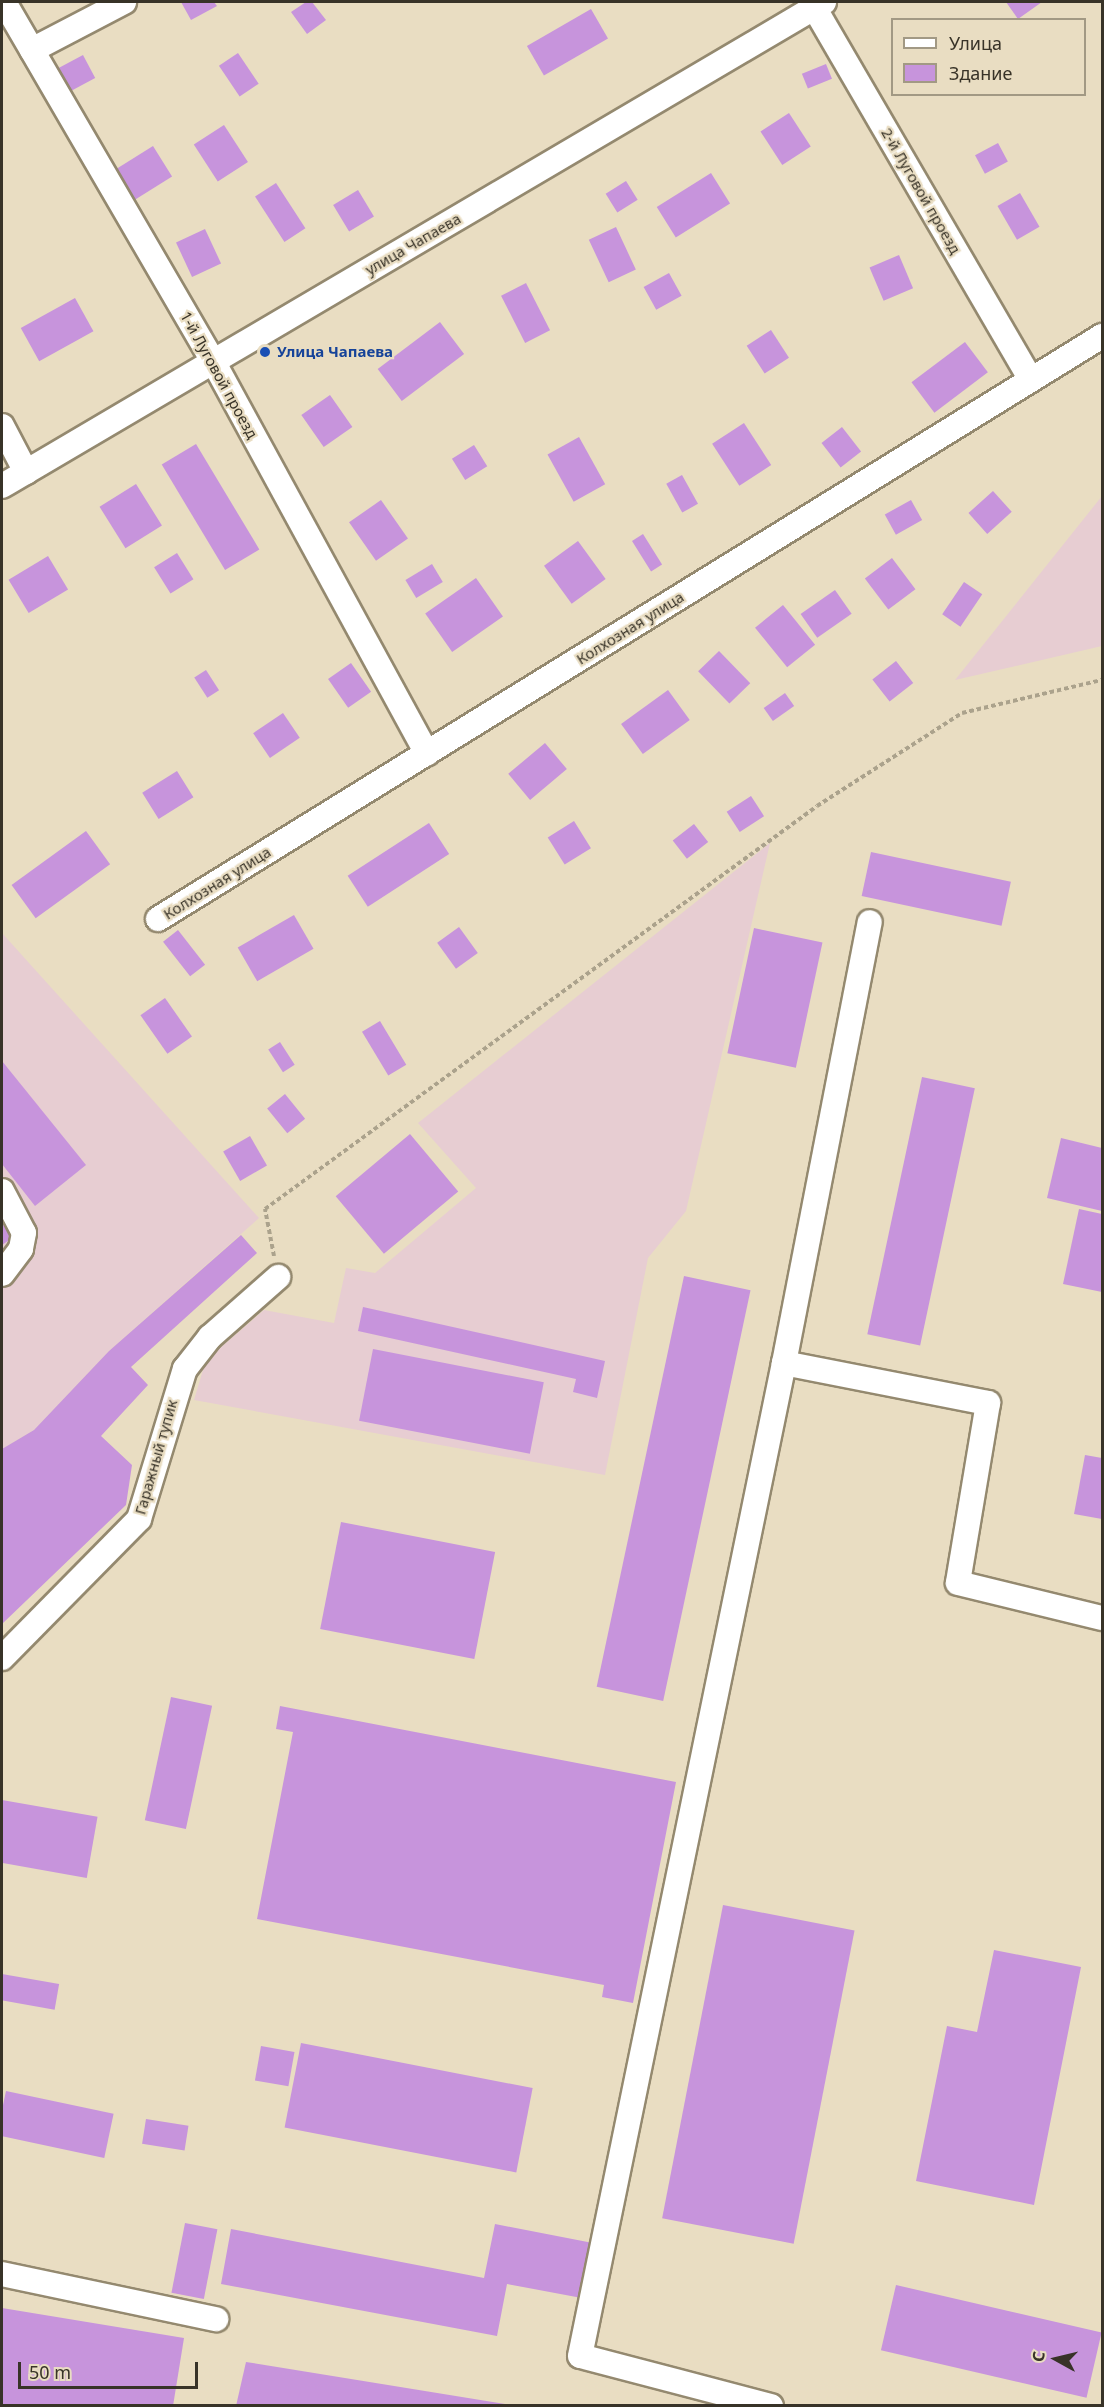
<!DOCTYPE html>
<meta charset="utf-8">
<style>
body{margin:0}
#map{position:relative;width:1104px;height:2407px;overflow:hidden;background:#e9ddc2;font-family:"Noto Sans",sans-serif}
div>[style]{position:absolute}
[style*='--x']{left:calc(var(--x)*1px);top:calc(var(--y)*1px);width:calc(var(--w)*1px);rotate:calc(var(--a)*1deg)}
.industrial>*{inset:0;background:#e7cdd2}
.building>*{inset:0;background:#c794dc;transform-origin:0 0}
.path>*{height:4px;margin-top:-2px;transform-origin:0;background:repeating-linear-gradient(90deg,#aba28c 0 4.5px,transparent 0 7.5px)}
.roads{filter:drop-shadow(2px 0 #94896f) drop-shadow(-2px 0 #94896f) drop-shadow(0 2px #94896f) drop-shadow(0 -2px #94896f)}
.minor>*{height:24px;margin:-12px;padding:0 12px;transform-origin:12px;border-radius:12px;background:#fff}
.dots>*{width:16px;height:16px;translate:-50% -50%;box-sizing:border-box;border:3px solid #e9ddc2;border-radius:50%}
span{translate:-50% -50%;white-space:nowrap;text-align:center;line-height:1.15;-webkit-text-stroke:4.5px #e9ddc2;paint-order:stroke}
.street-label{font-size:15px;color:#383328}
.transit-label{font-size:15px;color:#164399;font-weight:700}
.left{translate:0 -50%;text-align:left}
.frame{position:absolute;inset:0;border:3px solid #383328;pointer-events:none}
.legend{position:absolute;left:891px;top:18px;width:195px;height:78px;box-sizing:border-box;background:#e9ddc2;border:2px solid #a29984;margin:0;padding:8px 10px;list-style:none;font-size:18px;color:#383328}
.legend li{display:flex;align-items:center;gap:12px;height:30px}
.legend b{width:30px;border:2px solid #a29984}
.north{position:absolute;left:1026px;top:2329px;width:60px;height:60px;-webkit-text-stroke:4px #e9ddc2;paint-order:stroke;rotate:278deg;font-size:16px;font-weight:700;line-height:24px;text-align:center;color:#383328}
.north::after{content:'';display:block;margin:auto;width:21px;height:27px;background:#383328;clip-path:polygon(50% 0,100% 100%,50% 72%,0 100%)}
.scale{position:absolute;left:18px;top:2362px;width:180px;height:27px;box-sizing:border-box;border:3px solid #383328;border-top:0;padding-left:8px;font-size:18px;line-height:21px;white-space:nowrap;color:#383328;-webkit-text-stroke:4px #e9ddc2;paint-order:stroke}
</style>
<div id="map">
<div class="industrial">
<i style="clip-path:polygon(1102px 496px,1102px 646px,955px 680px)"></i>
<i style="clip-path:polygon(770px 843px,686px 1211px,648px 1258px,605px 1475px,194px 1400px,206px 1360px,264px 1310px,334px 1323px,346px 1268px,375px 1273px,476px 1188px,418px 1123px)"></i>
<i style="clip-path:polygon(2px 933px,259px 1218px,109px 1351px,34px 1430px,2px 1449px)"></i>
</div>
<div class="building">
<i style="clip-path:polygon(181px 2px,214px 2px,217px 6px,191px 20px)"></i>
<i style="clip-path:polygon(306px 2px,312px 2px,326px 20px,307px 34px,291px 12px)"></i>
<i style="clip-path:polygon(1006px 2px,1042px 2px,1018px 19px)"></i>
<i style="left:591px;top:9px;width:34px;height:74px;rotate:60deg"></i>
<i style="left:238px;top:53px;width:37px;height:23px;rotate:56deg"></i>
<i style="left:83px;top:55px;width:26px;height:35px;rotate:62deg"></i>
<i style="left:826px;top:64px;width:16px;height:26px;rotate:68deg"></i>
<i style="left:789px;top:113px;width:40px;height:34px;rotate:57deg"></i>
<i style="left:224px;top:125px;width:44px;height:36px;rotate:57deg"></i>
<i style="left:998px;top:143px;width:21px;height:26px;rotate:62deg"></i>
<i style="left:153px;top:146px;width:36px;height:49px;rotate:58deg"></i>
<i style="left:711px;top:173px;width:36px;height:64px;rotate:58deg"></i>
<i style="left:626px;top:181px;width:22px;height:24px;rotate:58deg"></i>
<i style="left:276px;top:183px;width:54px;height:25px;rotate:57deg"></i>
<i style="left:358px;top:190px;width:31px;height:29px;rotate:59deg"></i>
<i style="left:1020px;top:193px;width:39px;height:26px;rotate:60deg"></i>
<i style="left:616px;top:227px;width:47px;height:30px;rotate:65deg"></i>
<i style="left:205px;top:229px;width:38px;height:32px;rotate:65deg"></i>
<i style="left:899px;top:255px;width:36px;height:32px;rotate:67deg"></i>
<i style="left:669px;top:273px;width:26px;height:29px;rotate:61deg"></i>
<i style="left:526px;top:283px;width:53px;height:28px;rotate:63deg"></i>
<i style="left:75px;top:298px;width:38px;height:62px;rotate:61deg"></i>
<i style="left:440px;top:322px;width:40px;height:78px;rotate:53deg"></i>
<i style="left:771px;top:330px;width:33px;height:29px;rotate:57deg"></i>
<i style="left:965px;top:342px;width:38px;height:67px;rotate:53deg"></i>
<i style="left:330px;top:395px;width:39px;height:35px;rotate:55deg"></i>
<i style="left:744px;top:423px;width:50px;height:38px;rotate:57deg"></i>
<i style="left:842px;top:427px;width:31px;height:26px;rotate:52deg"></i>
<i style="left:579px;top:437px;width:54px;height:36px;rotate:61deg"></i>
<i style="left:196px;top:444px;width:123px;height:40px;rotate:59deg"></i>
<i style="left:474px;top:445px;width:25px;height:26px;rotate:58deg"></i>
<i style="left:682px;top:475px;width:33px;height:18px;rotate:61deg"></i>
<i style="left:136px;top:484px;width:49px;height:43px;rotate:58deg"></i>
<i style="left:993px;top:491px;width:28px;height:33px;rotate:48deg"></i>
<i style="left:381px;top:500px;width:47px;height:39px;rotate:55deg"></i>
<i style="left:911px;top:500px;width:23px;height:30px;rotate:61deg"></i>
<i style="left:643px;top:534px;width:36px;height:13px;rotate:58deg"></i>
<i style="left:578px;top:541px;width:47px;height:42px;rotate:54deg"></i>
<i style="left:177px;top:553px;width:31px;height:27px;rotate:58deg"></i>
<i style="left:48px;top:556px;width:39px;height:46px;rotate:59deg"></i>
<i style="left:892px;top:558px;width:39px;height:34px;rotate:53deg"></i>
<i style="left:432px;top:564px;width:21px;height:31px;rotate:59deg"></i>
<i style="left:476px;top:578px;width:47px;height:62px;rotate:55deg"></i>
<i style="left:964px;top:582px;width:22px;height:39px;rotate:34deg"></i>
<i style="left:835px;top:590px;width:29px;height:42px;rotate:55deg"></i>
<i style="left:783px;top:605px;width:51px;height:36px;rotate:51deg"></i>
<i style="left:719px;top:651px;width:45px;height:29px;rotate:46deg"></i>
<i style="left:896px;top:661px;width:28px;height:30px;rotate:52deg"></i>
<i style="left:351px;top:663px;width:35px;height:28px;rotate:55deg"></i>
<i style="left:206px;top:670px;width:24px;height:14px;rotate:57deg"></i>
<i style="left:668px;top:690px;width:37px;height:58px;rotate:54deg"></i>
<i style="left:785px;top:693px;width:16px;height:26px;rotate:55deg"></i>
<i style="left:283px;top:713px;width:30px;height:36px;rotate:56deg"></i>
<i style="left:545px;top:743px;width:34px;height:48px;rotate:50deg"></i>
<i style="left:177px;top:771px;width:31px;height:41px;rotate:58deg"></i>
<i style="left:751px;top:796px;width:24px;height:29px;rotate:57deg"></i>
<i style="left:574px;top:821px;width:32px;height:31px;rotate:58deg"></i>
<i style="left:429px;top:823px;width:37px;height:97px;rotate:57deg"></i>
<i style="left:694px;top:824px;width:23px;height:27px;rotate:52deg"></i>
<i style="left:86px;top:831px;width:41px;height:92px;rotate:54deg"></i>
<i style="left:871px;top:852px;width:143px;height:45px;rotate:12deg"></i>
<i style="left:294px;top:915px;width:39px;height:65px;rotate:60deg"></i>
<i style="left:459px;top:927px;width:32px;height:27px;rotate:54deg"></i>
<i style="left:754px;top:928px;width:70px;height:128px;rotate:12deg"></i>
<i style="left:178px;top:930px;width:44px;height:19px;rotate:52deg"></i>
<i style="left:165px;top:998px;width:47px;height:30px;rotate:55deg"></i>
<i style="left:380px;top:1021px;width:51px;height:21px;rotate:59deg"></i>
<i style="left:280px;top:1042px;width:27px;height:14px;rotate:57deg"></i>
<i style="clip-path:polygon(2px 1061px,86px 1165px,35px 1206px,2px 1164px)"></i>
<i style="left:922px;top:1077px;width:54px;height:263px;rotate:12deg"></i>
<i style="left:285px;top:1094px;width:32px;height:23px;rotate:51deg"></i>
<i style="left:410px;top:1134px;width:75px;height:97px;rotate:50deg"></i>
<i style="left:250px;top:1136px;width:34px;height:31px;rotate:60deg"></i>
<i style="clip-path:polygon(1061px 1138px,1102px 1148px,1102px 1211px,1047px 1198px)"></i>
<i style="clip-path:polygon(1079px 1209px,1102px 1214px,1102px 1292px,1063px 1284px)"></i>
<i style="clip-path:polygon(2px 1223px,12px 1238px,2px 1245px)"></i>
<i style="clip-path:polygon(241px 1235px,257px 1253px,131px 1367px,148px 1385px,101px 1436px,132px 1465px,126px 1505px,2px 1624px,2px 1449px,34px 1430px,109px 1351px)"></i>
<i style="left:684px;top:1276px;width:68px;height:420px;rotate:12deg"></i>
<i style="clip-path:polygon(363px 1307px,605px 1361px,597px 1398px,573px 1392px,576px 1379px,358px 1331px)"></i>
<i style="left:373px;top:1349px;width:174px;height:73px;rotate:11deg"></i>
<i style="clip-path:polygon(1085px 1455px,1102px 1458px,1102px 1519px,1074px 1514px)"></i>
<i style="left:341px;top:1522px;width:157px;height:109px;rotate:11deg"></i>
<i style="left:171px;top:1697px;width:42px;height:126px;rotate:12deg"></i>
<i style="clip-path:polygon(280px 1706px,676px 1782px,633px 2003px,602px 1997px,604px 1985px,257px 1919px,293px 1732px,276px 1729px)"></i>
<i style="left:2px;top:1800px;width:97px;height:62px;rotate:10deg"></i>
<i style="left:723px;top:1905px;width:134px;height:319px;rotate:11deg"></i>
<i style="clip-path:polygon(994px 1950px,1081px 1967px,1034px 2205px,916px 2181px,947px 2026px,977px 2032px)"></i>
<i style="left:2px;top:1974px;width:58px;height:26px;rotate:10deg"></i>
<i style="left:301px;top:2043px;width:236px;height:86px;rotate:11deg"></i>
<i style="left:261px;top:2046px;width:34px;height:35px;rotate:10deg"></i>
<i style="left:6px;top:2091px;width:110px;height:45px;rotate:12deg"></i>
<i style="left:146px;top:2119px;width:43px;height:25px;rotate:9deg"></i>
<i style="left:185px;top:2223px;width:33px;height:71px;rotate:11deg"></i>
<i style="clip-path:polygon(495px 2224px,598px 2244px,587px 2299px,507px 2284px,497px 2336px,221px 2284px,231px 2229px,484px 2278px)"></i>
<i style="left:896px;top:2285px;width:211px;height:67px;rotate:13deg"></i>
<i style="clip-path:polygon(2px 2308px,184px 2338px,173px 2406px,2px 2406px)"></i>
<i style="clip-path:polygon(246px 2362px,505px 2404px,505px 2406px,236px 2406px)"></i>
</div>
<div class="path">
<i style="--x:274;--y:1256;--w:48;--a:-100.8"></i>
<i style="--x:265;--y:1209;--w:683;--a:-36.13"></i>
<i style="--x:817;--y:806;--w:172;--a:-32.7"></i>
<i style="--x:962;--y:713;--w:144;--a:-13.3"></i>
</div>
<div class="roads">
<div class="minor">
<i style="--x:4;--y:2;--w:415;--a:59.8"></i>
<i style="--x:213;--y:361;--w:447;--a:61.4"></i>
<i style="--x:811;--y:2;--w:437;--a:59.8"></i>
<i style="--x:32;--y:50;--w:104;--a:-27.6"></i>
<i style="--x:2;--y:426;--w:52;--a:62.4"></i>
<i style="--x:2;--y:486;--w:954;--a:-30.49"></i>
<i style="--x:158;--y:919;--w:1110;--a:-31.7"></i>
<i style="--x:2;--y:1191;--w:47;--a:62.4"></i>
<i style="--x:24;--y:1233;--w:16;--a:101"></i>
<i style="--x:21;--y:1249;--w:31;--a:127"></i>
<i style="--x:784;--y:1363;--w:449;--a:-79"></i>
<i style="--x:2;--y:1658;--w:195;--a:-45.4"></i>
<i style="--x:139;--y:1519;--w:157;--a:-73"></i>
<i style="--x:185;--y:1369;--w:41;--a:-52"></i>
<i style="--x:210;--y:1337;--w:91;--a:-41.4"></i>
<i style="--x:2;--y:2274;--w:219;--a:11.9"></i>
<i style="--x:771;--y:2406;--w:197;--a:-165.3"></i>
<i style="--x:580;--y:2356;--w:1014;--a:-78.39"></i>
<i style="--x:784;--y:1363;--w:208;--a:11.1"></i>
<i style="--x:988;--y:1403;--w:182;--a:99.5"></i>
<i style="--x:958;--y:1583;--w:148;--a:13.7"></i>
</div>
</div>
<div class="dots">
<i style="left:265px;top:352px;background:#1a4fb4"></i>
</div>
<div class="street-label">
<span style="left:921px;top:191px;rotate:60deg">2-й Луговой проезд</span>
<span style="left:413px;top:244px;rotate:-30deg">улица Чапаева</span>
<span style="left:219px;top:375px;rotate:61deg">1-й Луговой проезд</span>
<span style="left:630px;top:628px;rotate:-32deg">Колхозная улица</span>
<span style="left:217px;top:883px;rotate:-32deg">Колхозная улица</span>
<span style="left:156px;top:1457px;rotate:-74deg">Гаражный тупик</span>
</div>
<div class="transit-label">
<span class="left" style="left:277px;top:352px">Улица Чапаева</span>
</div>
<div class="frame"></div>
<ul class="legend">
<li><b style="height:8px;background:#fff"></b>Улица</li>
<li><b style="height:16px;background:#c794dc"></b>Здание</li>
</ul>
<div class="north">С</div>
<div class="scale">50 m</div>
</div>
